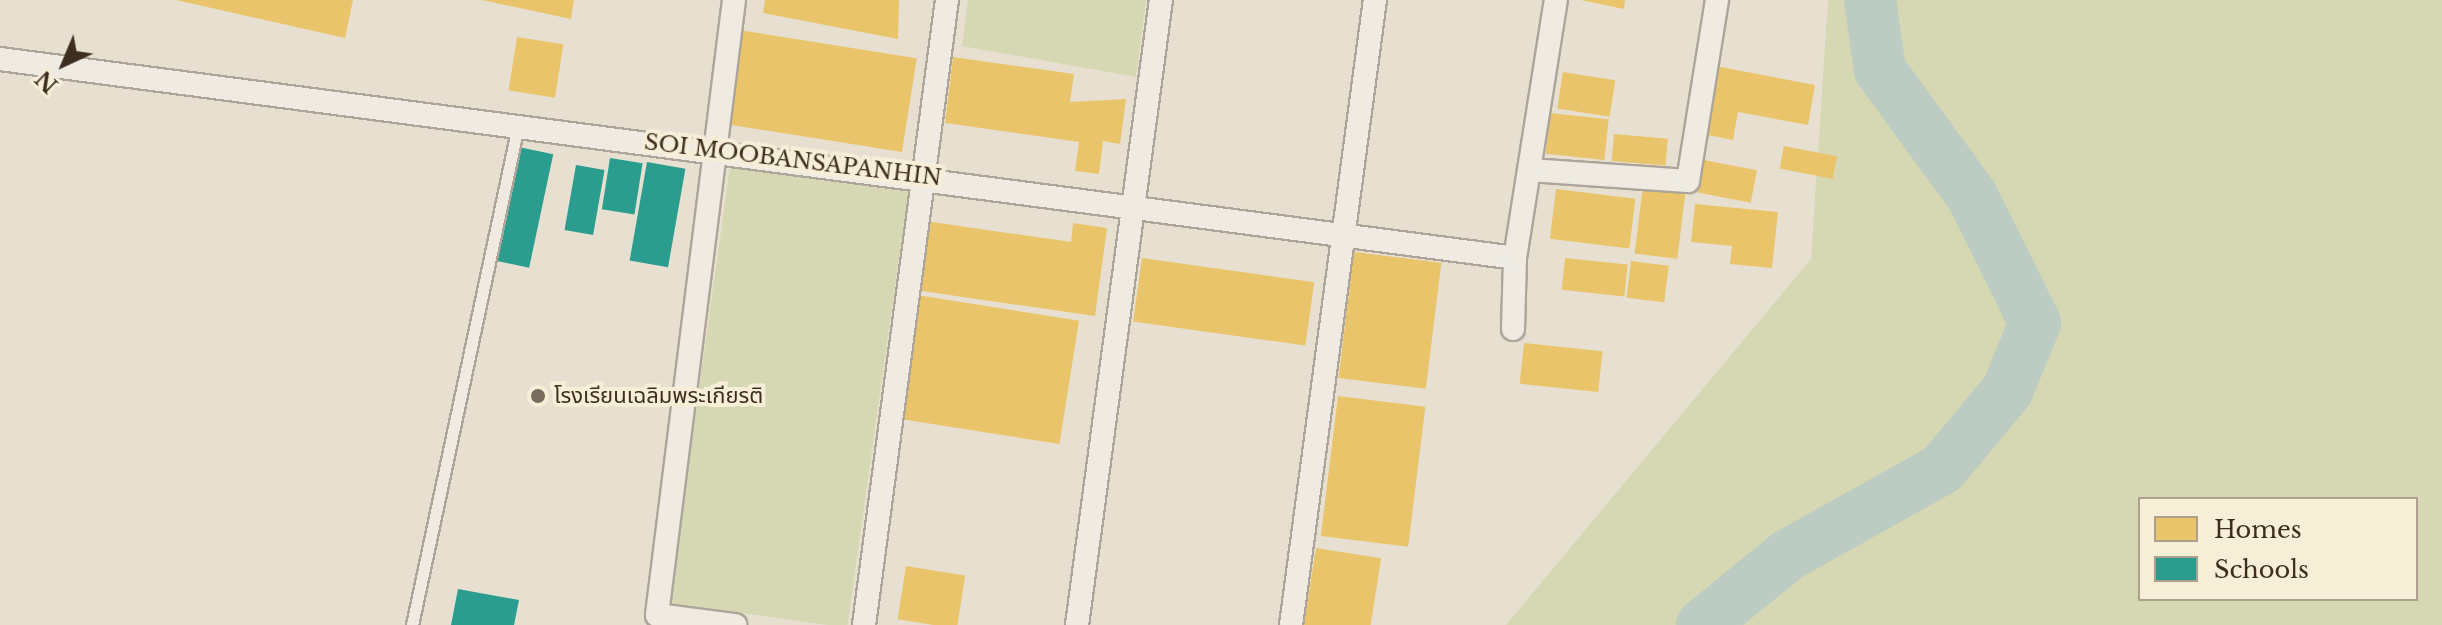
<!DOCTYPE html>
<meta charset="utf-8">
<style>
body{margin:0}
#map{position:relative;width:2442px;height:625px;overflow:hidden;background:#e7e0d1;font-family:"Libre Baskerville","Noto Sans Thai",serif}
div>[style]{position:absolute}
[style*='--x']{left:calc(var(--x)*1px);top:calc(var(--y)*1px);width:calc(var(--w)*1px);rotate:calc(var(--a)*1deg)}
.green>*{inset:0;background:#d6d7b3;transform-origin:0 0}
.homes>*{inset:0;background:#e9c46a;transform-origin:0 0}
.schools>*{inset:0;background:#2a9d8f;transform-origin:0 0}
.river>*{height:52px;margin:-26px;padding:0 26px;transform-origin:26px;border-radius:26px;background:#bcccc2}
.roads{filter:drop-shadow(2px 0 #ada599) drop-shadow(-2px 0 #ada599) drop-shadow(0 2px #ada599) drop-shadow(0 -2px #ada599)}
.lane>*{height:11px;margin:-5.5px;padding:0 5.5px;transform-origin:5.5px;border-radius:5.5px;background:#efebe3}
.street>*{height:22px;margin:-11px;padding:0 11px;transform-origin:11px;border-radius:11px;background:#efebe3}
.dots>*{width:22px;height:22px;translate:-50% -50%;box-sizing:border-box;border:4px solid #f7eed8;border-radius:50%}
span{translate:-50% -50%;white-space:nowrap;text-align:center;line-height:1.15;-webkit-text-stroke:8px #f7eed8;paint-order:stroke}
.street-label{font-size:22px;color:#3d2e20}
.poi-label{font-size:22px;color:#3d2e20}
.left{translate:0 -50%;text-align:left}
.legend{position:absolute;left:2138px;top:497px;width:280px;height:104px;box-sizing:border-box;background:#f7eed8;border:2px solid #ada18e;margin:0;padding:10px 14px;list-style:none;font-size:24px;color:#3d2e20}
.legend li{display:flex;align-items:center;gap:16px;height:40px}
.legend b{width:40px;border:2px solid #ada18e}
.north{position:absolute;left:24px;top:24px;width:80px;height:80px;-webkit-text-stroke:6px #f7eed8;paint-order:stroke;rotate:224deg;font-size:22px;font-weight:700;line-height:32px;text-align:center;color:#3d2e20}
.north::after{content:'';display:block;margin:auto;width:28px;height:36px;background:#3d2e20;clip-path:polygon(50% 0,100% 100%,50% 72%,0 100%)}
</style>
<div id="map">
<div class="green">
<i style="clip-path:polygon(968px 0,1146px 0,1136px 77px,962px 46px)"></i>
<i style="clip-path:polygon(evenodd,1828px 0,2442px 0,2442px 625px,1506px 625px,1811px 259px,1828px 0,2140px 499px,2416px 499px,2416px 599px,2140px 599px,2140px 499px)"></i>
<i style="left:730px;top:167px;width:180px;height:440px;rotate:8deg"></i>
</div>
<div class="homes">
<i style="clip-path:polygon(176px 0,353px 0,345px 38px)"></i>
<i style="clip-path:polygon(482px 0,574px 0,571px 19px)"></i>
<i style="clip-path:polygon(765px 0,899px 0,898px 39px,763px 13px)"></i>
<i style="clip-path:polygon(1581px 0,1625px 0,1624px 9px)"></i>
<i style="left:739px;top:30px;width:180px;height:95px;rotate:9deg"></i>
<i style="left:517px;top:37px;width:47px;height:54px;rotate:9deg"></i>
<i style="clip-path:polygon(953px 57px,1074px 74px,1070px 102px,1126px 99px,1120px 144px,1103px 141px,1099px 174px,1075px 171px,1079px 142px,945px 123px)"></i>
<i style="clip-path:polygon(1710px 65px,1815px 85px,1808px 125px,1738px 112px,1733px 140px,1697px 133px)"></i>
<i style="left:1563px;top:72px;width:53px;height:37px;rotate:9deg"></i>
<i style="left:1550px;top:113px;width:59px;height:41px;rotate:6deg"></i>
<i style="left:1614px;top:134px;width:54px;height:27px;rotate:5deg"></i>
<i style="left:1784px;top:146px;width:54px;height:23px;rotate:11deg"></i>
<i style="left:1704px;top:160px;width:54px;height:33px;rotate:11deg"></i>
<i style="left:1643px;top:185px;width:43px;height:69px;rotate:7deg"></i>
<i style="left:1556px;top:189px;width:80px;height:50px;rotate:7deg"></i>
<i style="clip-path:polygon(1695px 204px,1778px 212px,1772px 268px,1730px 264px,1732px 246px,1691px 242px)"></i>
<i style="clip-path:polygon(925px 221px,1071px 242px,1073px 223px,1107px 228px,1095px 316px,915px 290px)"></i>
<i style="left:1354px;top:252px;width:88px;height:127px;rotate:7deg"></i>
<i style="left:1142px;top:258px;width:174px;height:64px;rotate:8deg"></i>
<i style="left:1565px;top:258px;width:63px;height:32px;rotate:6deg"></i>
<i style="left:1631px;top:261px;width:38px;height:37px;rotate:7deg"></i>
<i style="left:917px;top:295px;width:164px;height:125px;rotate:9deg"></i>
<i style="left:1524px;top:343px;width:79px;height:41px;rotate:6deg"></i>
<i style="left:1338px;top:396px;width:88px;height:141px;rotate:7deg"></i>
<i style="left:1316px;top:548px;width:66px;height:78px;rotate:9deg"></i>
<i style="left:906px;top:566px;width:60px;height:54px;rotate:9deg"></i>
</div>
<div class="schools">
<i style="left:519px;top:147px;width:35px;height:116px;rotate:12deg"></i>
<i style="left:610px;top:158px;width:33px;height:52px;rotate:9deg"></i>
<i style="left:647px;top:162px;width:39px;height:100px;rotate:10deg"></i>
<i style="left:576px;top:165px;width:29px;height:66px;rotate:10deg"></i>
<i style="clip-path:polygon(458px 589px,519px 600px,514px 625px,451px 625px)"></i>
</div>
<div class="river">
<i style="--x:1702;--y:625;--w:111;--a:-39.1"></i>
<i style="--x:1788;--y:555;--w:176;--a:-29.2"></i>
<i style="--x:1942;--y:469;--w:102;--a:-50.2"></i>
<i style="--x:2007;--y:391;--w:74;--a:-67.6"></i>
<i style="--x:2035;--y:323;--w:142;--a:-116.4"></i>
<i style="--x:1972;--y:196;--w:156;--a:-126.1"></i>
<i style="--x:1880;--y:70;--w:71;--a:-98.1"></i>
</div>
<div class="roads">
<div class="lane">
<i style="--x:412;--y:625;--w:510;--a:-78.01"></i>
</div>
<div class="street">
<i style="--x:734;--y:0;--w:620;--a:97.14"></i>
<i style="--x:657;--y:615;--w:79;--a:7.3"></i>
<i style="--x:0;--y:59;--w:1528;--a:7.48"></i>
<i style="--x:1515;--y:258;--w:71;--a:91.6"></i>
<i style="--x:1530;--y:170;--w:158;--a:4"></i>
<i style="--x:1688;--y:181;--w:183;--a:-80.9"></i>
<i style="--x:1515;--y:258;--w:261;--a:-81"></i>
<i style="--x:864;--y:625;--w:630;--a:-82.44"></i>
<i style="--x:1077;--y:625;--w:631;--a:-82.35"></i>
<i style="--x:1291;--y:625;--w:631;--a:-82.35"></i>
</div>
</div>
<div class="dots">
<i style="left:538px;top:396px;background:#786c5e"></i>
</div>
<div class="street-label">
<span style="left:793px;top:160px;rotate:7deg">SOI MOOBANSAPANHIN</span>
</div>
<div class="poi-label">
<span class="left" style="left:554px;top:396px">โรงเรียนเฉลิมพระเกียรติ</span>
</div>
<ul class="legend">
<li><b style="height:22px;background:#e9c46a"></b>Homes</li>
<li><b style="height:22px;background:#2a9d8f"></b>Schools</li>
</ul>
<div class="north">N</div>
</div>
